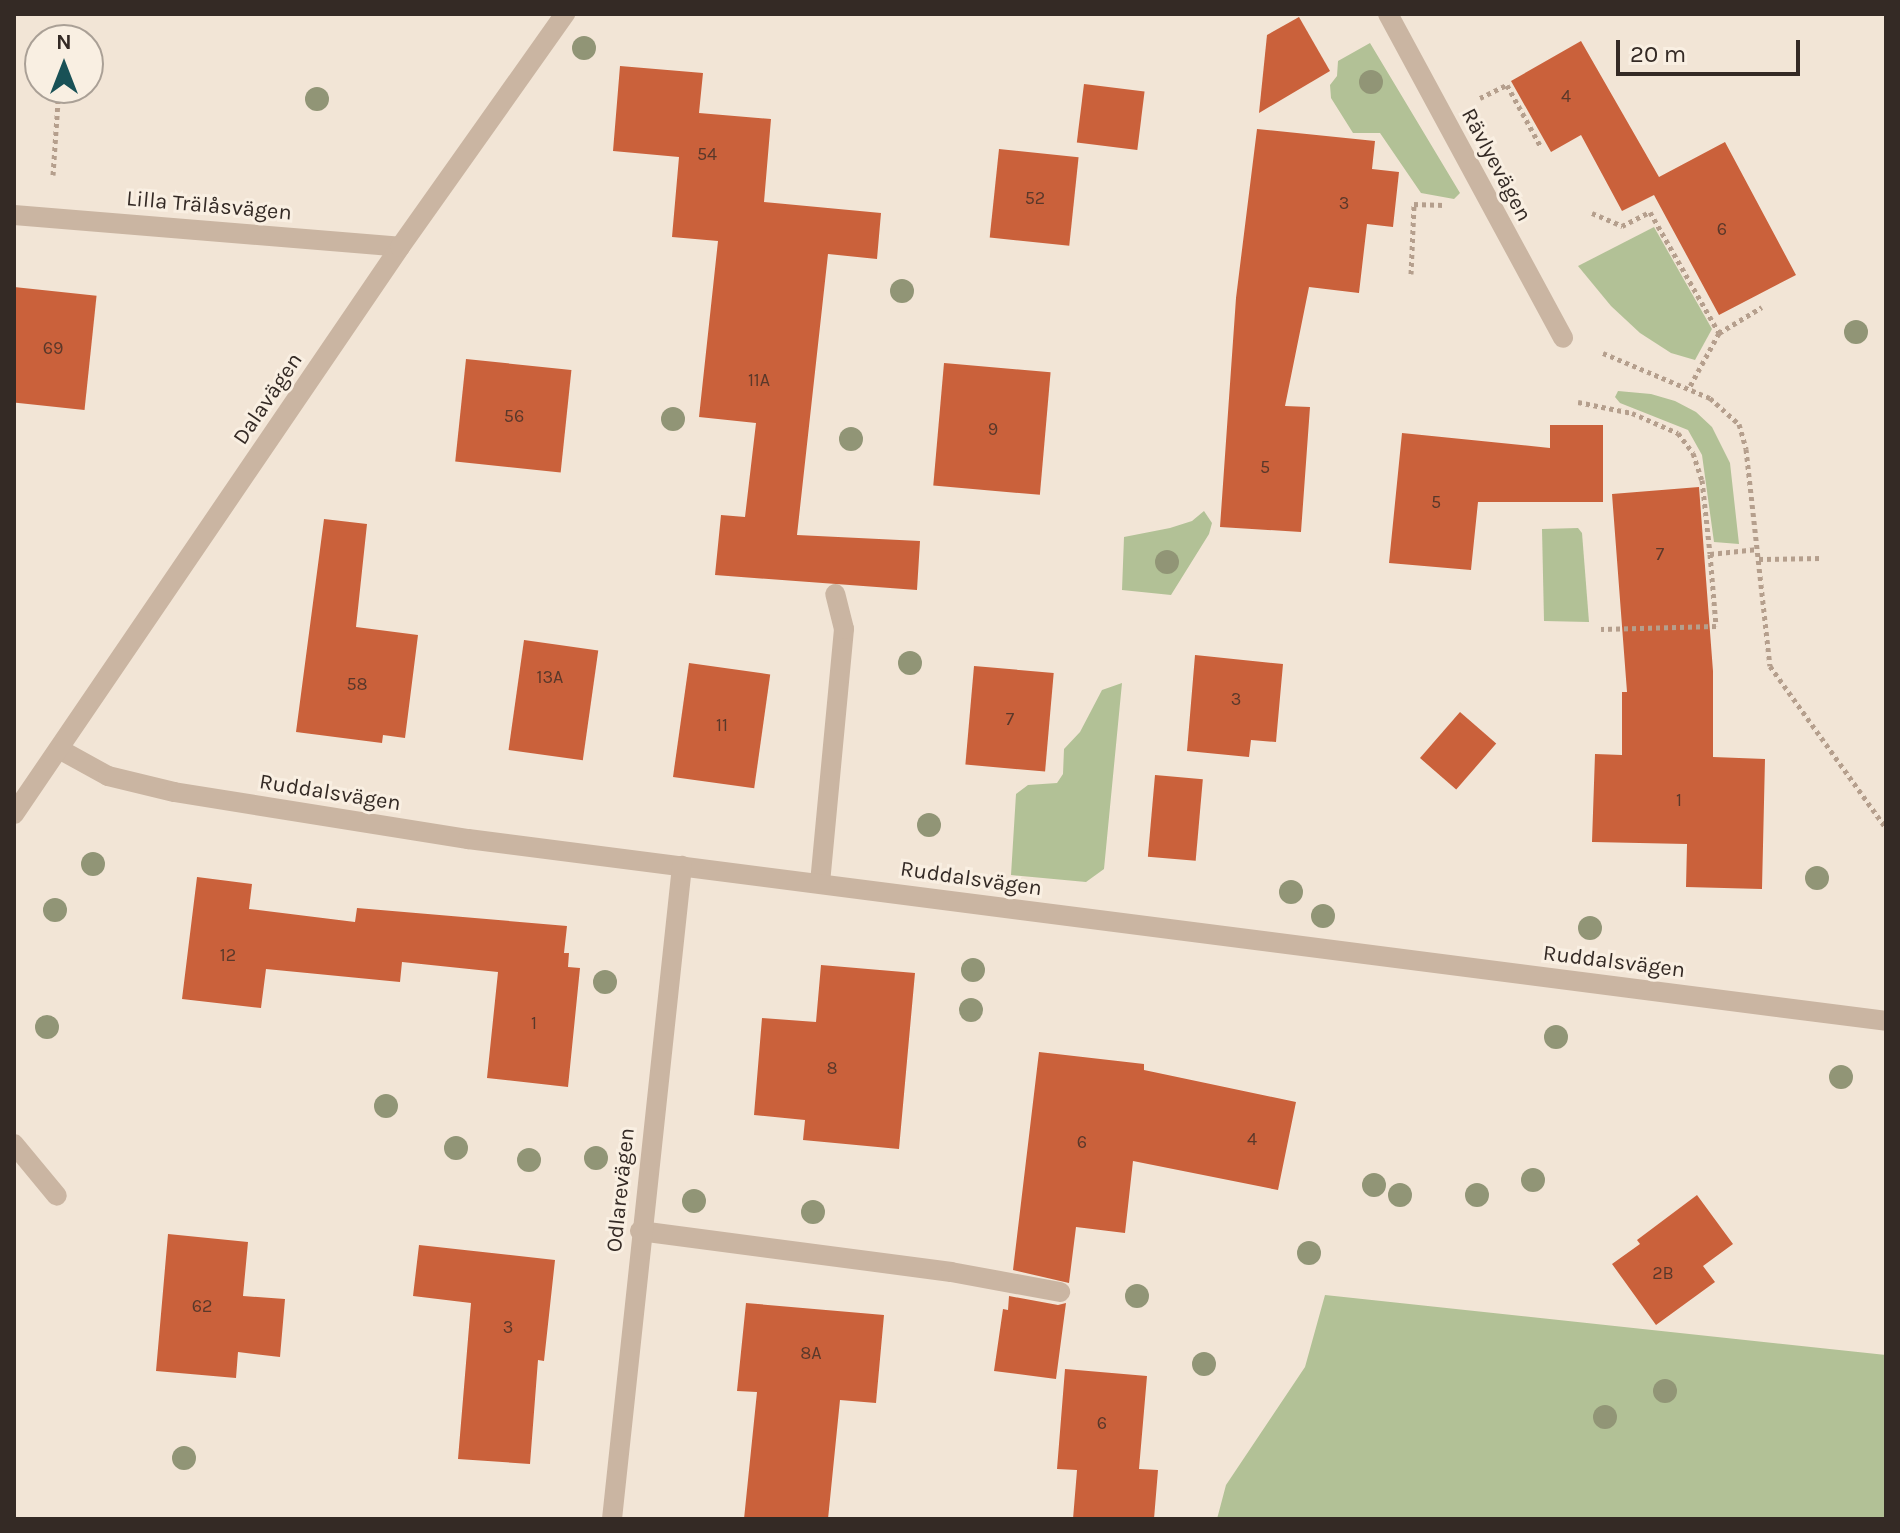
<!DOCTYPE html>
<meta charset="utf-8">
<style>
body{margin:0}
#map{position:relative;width:1900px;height:1533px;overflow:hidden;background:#f2e5d6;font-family:Karla,sans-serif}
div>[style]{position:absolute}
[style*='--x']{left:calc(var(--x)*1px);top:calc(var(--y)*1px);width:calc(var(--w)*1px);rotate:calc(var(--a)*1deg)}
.green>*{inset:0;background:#b2c196}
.building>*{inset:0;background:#ca613b;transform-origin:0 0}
.path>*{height:5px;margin-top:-2.5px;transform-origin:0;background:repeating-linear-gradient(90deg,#b59f8d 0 4px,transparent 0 8px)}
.lane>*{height:20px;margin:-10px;padding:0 10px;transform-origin:10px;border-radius:10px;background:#cab5a2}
.street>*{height:20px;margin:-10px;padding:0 10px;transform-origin:10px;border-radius:10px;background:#cab5a2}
.trees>*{width:24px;height:24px;margin:-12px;border-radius:50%;background:#919576}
span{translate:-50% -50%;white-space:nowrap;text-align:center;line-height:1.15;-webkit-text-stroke:6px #f9efe2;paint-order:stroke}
.number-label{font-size:18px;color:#5a382a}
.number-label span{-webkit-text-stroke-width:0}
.street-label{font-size:22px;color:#342a25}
.frame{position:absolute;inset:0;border:16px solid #342a25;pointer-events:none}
.north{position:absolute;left:24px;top:24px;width:80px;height:80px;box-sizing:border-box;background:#f9efe2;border:2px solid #aaa096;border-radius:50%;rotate:0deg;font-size:22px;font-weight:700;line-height:32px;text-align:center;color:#342a25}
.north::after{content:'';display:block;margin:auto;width:28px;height:36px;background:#195156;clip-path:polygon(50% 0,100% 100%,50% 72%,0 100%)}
.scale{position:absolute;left:1616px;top:40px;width:184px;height:36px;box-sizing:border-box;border:4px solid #342a25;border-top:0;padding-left:10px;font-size:24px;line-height:28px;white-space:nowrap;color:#342a25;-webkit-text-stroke:6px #f9efe2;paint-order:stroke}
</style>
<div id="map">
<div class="green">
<i style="clip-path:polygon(1370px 43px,1460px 193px,1454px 199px,1421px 193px,1380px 133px,1353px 133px,1331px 98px,1330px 85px,1337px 76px,1338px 61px)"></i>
<i style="clip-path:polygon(1654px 227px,1712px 329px,1695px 360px,1671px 353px,1640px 333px,1611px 306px,1578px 266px)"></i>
<i style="clip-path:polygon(1618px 391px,1651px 394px,1675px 401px,1696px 412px,1712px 427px,1730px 463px,1739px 544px,1714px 542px,1702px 455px,1688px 430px,1620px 403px,1615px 397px)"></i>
<i style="clip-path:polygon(1204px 511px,1212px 523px,1209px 534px,1171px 595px,1122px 590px,1124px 537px,1170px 528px,1192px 521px)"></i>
<i style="clip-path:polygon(1578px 528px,1582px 533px,1589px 622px,1544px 621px,1542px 529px)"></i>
<i style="clip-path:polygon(1122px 683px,1104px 869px,1086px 882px,1011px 875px,1016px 794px,1028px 785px,1057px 783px,1063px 774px,1064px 749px,1080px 732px,1102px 690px)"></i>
<i style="clip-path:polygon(1325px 1295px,1886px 1355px,1886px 1519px,1217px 1519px,1226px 1485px,1305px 1367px)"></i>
</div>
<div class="building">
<i style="clip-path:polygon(1299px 17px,1330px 71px,1259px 113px,1267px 35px)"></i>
<i style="clip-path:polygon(1581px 41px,1659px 177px,1725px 142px,1796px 275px,1719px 315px,1654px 195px,1622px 211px,1581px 135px,1551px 152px,1511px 81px)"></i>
<i style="clip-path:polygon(620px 66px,703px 73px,699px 113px,771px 119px,764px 202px,881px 213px,877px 259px,828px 254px,797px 535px,920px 541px,917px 590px,715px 575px,721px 515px,745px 517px,756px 423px,699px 417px,718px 241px,672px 237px,679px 157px,613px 151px)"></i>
<i style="left:1084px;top:84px;width:61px;height:59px;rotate:7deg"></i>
<i style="clip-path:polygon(1257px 129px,1375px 141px,1372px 169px,1399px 172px,1393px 227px,1367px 224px,1359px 293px,1309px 287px,1285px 406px,1310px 407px,1301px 532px,1220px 527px,1236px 298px)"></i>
<i style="left:999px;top:149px;width:80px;height:89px;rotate:6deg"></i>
<i style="left:14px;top:287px;width:83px;height:115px;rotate:6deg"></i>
<i style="left:466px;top:359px;width:106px;height:103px;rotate:6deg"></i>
<i style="left:944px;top:363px;width:107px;height:123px;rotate:5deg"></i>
<i style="clip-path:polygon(1550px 425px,1603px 425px,1603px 502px,1478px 502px,1471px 570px,1389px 563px,1402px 433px,1550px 448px)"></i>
<i style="clip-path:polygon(1699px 487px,1713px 671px,1713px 757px,1765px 759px,1762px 889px,1686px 887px,1687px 844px,1592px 842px,1595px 754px,1622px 755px,1622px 692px,1627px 692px,1612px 494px)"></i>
<i style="clip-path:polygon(324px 519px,367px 524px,356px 627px,418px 635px,405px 738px,383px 735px,382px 743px,296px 732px)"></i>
<i style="left:524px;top:640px;width:75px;height:111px;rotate:8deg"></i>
<i style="clip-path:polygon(1195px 655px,1283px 664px,1276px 742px,1251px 740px,1249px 757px,1187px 751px)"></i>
<i style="left:689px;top:663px;width:82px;height:115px;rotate:8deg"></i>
<i style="left:974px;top:666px;width:80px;height:99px;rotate:5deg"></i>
<i style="left:1460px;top:712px;width:48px;height:61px;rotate:41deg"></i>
<i style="left:1155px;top:775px;width:48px;height:82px;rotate:5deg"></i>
<i style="clip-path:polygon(197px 877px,252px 884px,249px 909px,355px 922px,357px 908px,567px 926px,564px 953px,569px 953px,568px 967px,580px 968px,568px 1087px,487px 1078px,498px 972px,402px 962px,400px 982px,266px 969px,261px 1008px,182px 999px)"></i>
<i style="clip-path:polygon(821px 965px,915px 973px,899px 1149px,803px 1140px,805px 1120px,754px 1115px,762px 1018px,816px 1022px)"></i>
<i style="clip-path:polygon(1039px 1052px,1144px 1064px,1144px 1070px,1296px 1102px,1278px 1190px,1133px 1161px,1125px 1233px,1076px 1227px,1069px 1283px,1013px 1270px)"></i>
<i style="clip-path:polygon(1697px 1195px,1733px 1244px,1703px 1266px,1715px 1282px,1656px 1325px,1612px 1264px,1640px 1244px,1637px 1240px)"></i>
<i style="clip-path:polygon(168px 1234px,248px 1242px,243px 1296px,285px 1299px,280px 1357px,238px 1352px,236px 1378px,156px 1371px)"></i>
<i style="clip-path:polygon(419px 1245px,555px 1260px,544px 1361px,538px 1360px,530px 1464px,458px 1459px,471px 1303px,413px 1296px)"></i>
<i style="clip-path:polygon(1009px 1296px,1058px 1305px,1066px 1303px,1056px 1379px,994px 1371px,1003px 1309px,1008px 1310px)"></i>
<i style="clip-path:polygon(746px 1303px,884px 1315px,876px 1403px,840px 1400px,828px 1519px,744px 1519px,757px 1392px,737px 1391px)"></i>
<i style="clip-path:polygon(1065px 1369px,1147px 1376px,1139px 1469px,1158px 1470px,1154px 1519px,1073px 1519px,1077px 1470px,1057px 1469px)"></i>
</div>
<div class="path">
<i style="--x:1480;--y:98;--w:30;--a:-26"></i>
<i style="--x:1507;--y:85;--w:71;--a:61.3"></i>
<i style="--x:53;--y:175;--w:87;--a:-86.1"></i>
<i style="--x:1592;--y:213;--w:33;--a:23"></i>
<i style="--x:1622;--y:226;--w:31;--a:-27"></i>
<i style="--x:1650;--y:212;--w:139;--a:60.3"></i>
<i style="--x:1719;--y:333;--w:63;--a:118.6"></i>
<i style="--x:1411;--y:274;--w:70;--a:-87.5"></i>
<i style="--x:1414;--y:204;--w:30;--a:2"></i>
<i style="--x:1719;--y:333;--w:50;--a:-31.2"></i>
<i style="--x:1603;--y:353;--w:116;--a:22.8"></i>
<i style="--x:1710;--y:398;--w:39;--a:42"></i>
<i style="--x:1739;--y:424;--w:26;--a:74"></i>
<i style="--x:1746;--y:449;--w:218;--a:83.7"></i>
<i style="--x:1770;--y:666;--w:199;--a:54.4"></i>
<i style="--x:1578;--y:402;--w:55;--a:11.5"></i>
<i style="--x:1632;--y:413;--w:50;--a:23.5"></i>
<i style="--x:1678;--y:433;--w:25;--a:53"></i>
<i style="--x:1693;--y:453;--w:28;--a:72"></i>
<i style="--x:1702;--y:480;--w:74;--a:83.8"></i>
<i style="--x:1710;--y:554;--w:72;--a:85.2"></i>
<i style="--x:1716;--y:626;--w:115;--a:178.5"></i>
<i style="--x:1710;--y:554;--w:48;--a:-5.9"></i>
<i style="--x:1759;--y:559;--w:62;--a:-0.9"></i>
</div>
<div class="lane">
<i style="--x:820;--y:883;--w:255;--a:-84.6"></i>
<i style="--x:844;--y:629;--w:36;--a:-104"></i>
<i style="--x:14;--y:1144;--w:67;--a:50.4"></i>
<i style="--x:640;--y:1231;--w:314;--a:7.5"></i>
<i style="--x:951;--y:1272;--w:111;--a:10.4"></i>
</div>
<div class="street">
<i style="--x:1388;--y:14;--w:368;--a:61.6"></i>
<i style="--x:14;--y:215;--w:387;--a:4.7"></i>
<i style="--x:59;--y:749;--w:56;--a:28.9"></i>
<i style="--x:108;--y:776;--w:68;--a:13.6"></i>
<i style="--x:174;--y:792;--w:298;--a:9.1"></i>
<i style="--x:468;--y:839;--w:1430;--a:7.31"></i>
<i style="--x:14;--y:814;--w:686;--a:-55.75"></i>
<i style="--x:400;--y:247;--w:286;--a:-54.7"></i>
<i style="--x:612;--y:1519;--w:657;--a:-83.88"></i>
</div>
<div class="trees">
<i style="left:584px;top:48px"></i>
<i style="left:1371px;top:82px"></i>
<i style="left:317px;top:99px"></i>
<i style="left:902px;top:291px"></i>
<i style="left:1856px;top:332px"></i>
<i style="left:673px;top:419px"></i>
<i style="left:851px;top:439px"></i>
<i style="left:1167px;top:562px"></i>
<i style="left:910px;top:663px"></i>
<i style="left:929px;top:825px"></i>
<i style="left:93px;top:864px"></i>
<i style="left:1817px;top:878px"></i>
<i style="left:1291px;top:892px"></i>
<i style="left:55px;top:910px"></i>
<i style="left:1323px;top:916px"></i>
<i style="left:1590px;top:928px"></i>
<i style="left:973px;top:970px"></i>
<i style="left:605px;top:982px"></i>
<i style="left:971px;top:1010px"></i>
<i style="left:47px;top:1027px"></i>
<i style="left:1556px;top:1037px"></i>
<i style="left:1841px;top:1077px"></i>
<i style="left:386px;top:1106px"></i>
<i style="left:456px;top:1148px"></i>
<i style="left:596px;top:1158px"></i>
<i style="left:529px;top:1160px"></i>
<i style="left:1533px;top:1180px"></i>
<i style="left:1374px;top:1185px"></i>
<i style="left:1400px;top:1195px"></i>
<i style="left:1477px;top:1195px"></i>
<i style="left:694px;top:1201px"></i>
<i style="left:813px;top:1212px"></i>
<i style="left:1309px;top:1253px"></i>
<i style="left:1137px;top:1296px"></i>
<i style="left:1204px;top:1364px"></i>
<i style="left:1665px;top:1391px"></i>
<i style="left:1605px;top:1417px"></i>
<i style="left:184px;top:1458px"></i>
</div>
<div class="number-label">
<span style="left:1566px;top:96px">4</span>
<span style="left:707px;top:154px">54</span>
<span style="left:1035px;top:198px">52</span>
<span style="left:1344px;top:203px">3</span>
<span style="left:1722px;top:229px">6</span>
<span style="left:53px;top:348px">69</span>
<span style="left:759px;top:380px">11A</span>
<span style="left:514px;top:416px">56</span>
<span style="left:993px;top:429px">9</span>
<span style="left:1265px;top:467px">5</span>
<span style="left:1436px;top:502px">5</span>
<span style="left:1660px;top:554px">7</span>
<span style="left:550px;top:677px">13A</span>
<span style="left:357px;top:684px">58</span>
<span style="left:1236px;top:699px">3</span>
<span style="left:1010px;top:719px">7</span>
<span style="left:722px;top:725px">11</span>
<span style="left:1679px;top:800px">1</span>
<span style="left:228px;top:955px">12</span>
<span style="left:534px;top:1023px">1</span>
<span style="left:832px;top:1068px">8</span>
<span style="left:1252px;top:1139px">4</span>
<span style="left:1082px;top:1142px">6</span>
<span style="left:1663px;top:1273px">2B</span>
<span style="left:202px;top:1306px">62</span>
<span style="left:508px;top:1327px">3</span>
<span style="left:811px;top:1353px">8A</span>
<span style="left:1102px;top:1423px">6</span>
</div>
<div class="street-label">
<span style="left:1496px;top:165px;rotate:62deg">Rävlyevägen</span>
<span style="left:209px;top:206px;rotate:5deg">Lilla Trälåsvägen</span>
<span style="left:268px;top:399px;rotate:-56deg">Dalavägen</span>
<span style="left:330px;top:793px;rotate:9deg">Ruddalsvägen</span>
<span style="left:971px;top:879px;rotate:8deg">Ruddalsvägen</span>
<span style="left:1614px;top:962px;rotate:7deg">Ruddalsvägen</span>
<span style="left:621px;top:1190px;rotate:-84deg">Odlarevägen</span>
</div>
<div class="frame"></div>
<div class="north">N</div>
<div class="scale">20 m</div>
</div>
